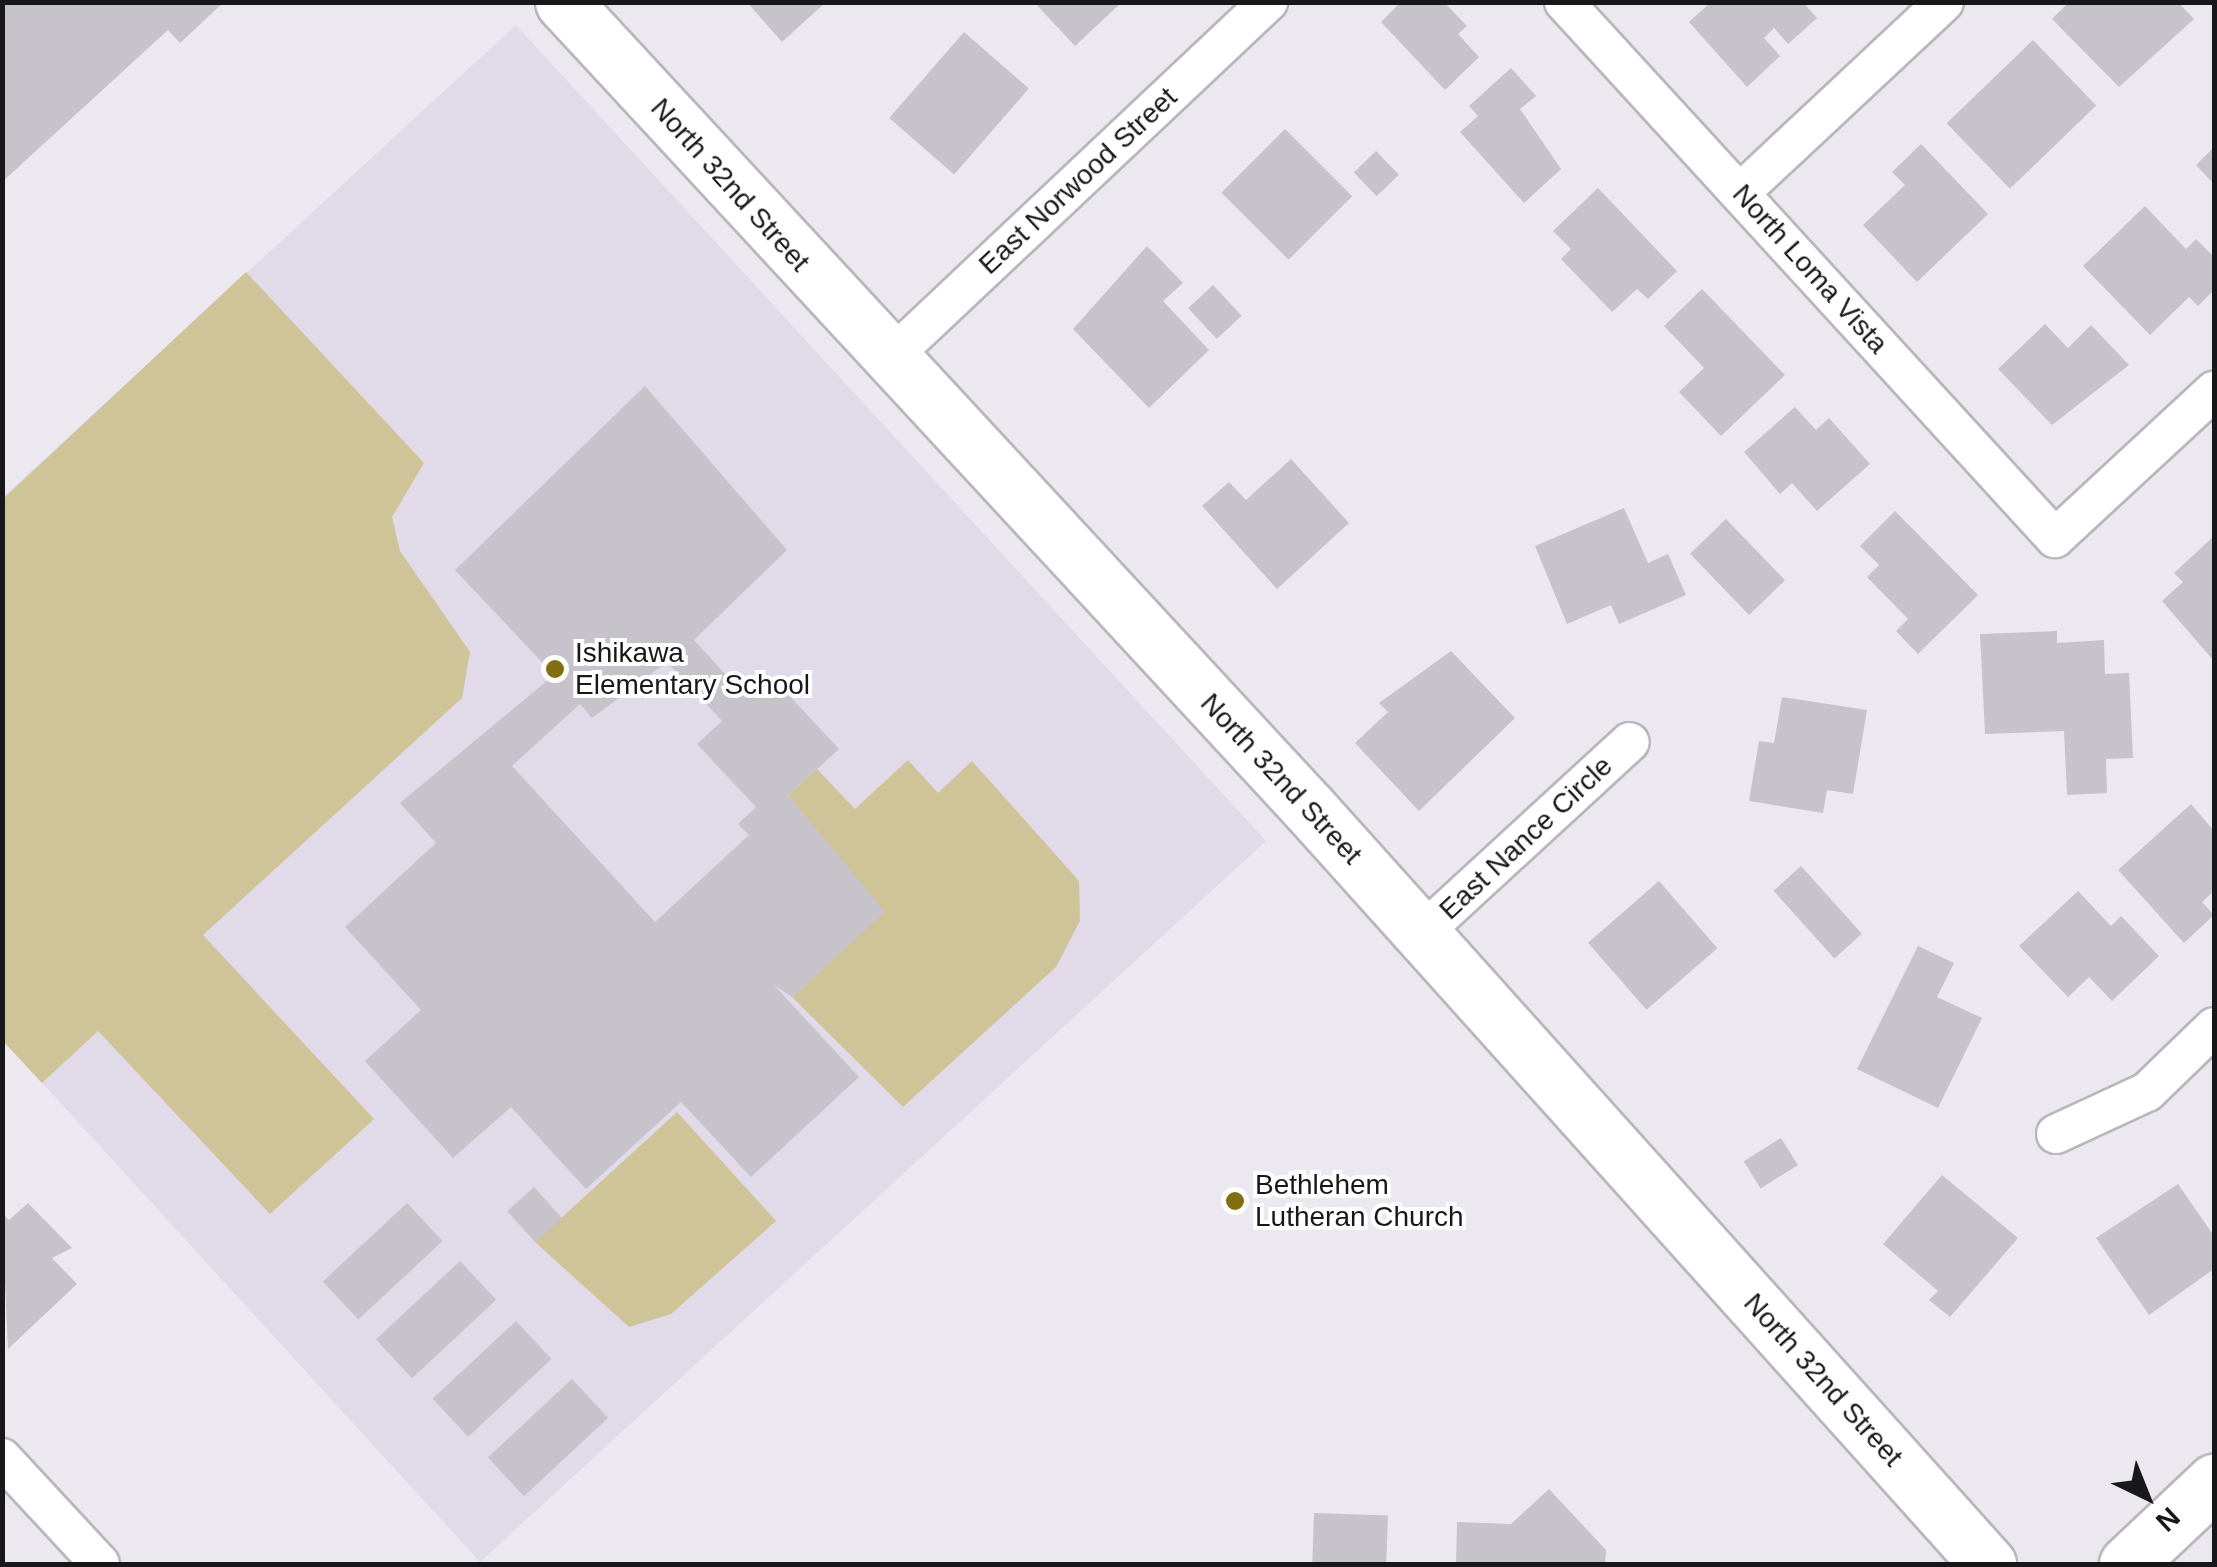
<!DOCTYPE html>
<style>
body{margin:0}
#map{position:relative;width:2217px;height:1567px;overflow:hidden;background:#ece8f0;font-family:Arial,sans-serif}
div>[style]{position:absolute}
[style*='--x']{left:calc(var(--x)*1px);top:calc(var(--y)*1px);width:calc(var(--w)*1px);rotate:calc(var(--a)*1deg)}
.built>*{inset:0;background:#e1dae9}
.green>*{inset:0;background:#cec497}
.building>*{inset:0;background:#c6c3ca;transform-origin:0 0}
.roads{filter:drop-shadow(2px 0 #bab6bd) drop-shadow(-2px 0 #bab6bd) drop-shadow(0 2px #bab6bd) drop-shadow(0 -2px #bab6bd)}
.street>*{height:38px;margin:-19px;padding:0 19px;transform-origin:19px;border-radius:19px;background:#fff}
.secondary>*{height:55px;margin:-27.5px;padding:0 27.5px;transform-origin:27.5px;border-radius:27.5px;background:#fff}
.dots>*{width:28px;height:28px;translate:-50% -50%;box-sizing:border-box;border:5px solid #fff;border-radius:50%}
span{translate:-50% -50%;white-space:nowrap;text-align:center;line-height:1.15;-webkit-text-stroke:8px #fff;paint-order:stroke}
.street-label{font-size:28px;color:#18171a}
.poi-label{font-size:28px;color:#18171a}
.left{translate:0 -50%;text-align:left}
.frame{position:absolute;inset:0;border:5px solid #18171a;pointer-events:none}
.north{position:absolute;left:2097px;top:1447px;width:100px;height:100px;-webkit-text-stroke:8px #fff;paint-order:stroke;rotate:137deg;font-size:28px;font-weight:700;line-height:40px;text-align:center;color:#18171a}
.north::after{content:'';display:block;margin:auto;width:35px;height:45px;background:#18171a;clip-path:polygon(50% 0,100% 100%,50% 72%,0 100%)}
</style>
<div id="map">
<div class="built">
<i style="clip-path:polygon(516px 25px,1266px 841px,480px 1562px,3px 1040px,3px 497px)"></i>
</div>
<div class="green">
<i style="clip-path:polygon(246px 272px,424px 463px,392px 517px,400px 551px,470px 652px,462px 698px,203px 935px,374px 1119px,270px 1214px,98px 1031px,42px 1083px,2px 1040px,3px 499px)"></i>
<i style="clip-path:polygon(908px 760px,938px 793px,972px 761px,1079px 881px,1080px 921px,1056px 967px,903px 1107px,792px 997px,884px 912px,788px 795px,817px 769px,855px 809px)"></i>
<i style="clip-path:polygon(677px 1112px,776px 1221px,671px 1314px,629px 1327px,535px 1242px)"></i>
</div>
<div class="building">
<i style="clip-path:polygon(2px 2px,224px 2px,180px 43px,168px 30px,2px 182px)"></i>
<i style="clip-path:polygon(747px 2px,826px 2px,782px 42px)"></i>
<i style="clip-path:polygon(1034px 2px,1122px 2px,1075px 46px)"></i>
<i style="clip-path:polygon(1401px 2px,1444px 2px,1467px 26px,1458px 34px,1479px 57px,1445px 90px,1381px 22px)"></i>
<i style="clip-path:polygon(1711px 2px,1803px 2px,1817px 18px,1788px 44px,1774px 28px,1764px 38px,1780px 56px,1747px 87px,1689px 22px)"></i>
<i style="clip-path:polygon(2069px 2px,2178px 2px,2194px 19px,2119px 87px,2052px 19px)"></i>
<i style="left:964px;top:32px;width:86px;height:114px;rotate:41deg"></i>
<i style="left:2033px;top:40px;width:91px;height:120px;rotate:46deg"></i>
<i style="clip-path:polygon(1511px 68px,1536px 96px,1520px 109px,1561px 169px,1524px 203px,1460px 132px,1478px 116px,1469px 106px)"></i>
<i style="left:1285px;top:129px;width:95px;height:90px;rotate:45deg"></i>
<i style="clip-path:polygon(1921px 144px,1988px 214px,1917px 282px,1863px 225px,1905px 185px,1892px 172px)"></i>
<i style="clip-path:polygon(2214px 147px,2214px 184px,2196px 165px)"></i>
<i style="left:1376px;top:151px;width:33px;height:31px;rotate:46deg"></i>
<i style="clip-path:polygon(1598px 188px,1677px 271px,1648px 299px,1637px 289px,1612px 312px,1561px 259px,1571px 249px,1553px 231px)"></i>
<i style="clip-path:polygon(2145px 206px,2186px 249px,2196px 239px,2214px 257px,2214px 290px,2198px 306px,2189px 297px,2150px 335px,2083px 266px)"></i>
<i style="clip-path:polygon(1147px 246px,1183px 283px,1163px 301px,1209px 350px,1149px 408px,1073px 329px)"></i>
<i style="left:1213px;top:285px;width:42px;height:34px;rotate:47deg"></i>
<i style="clip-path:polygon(1702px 289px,1785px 375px,1721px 436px,1679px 392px,1704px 368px,1664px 326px)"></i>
<i style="clip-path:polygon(2045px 324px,2068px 348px,2091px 325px,2129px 365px,2052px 425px,1998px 369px)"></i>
<i style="clip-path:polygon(evenodd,645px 386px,787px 550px,694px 640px,747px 698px,771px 676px,839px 749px,788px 795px,885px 912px,792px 997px,774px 985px,859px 1077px,751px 1177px,681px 1102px,586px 1189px,511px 1107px,453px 1158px,365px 1061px,421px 1010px,345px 927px,436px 843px,400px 803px,554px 675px,455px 570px,645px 386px,667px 662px,722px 721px,697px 744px,756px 807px,738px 824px,749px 835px,655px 922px,512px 766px,580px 704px,592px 718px,667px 662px)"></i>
<i style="clip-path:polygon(1795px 407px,1816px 430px,1829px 418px,1870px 464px,1817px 511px,1792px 483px,1780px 494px,1744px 452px)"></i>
<i style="clip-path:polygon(1291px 459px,1349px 523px,1277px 589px,1202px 506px,1229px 482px,1246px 500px)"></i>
<i style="clip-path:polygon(1624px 508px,1648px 563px,1668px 554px,1686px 595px,1619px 624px,1611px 605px,1567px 624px,1535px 546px)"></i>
<i style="clip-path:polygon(1895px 511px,1978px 595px,1918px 654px,1896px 631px,1908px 619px,1867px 577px,1879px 565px,1860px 546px)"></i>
<i style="left:1726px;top:519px;width:85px;height:50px;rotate:46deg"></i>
<i style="clip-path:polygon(2214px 536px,2214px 661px,2162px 601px,2183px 582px,2174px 573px)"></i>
<i style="clip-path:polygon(2057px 631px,2057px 643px,2104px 640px,2105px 674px,2129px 673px,2133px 758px,2106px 759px,2107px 793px,2067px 795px,2064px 731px,1985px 734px,1980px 634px)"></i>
<i style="clip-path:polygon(1451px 651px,1515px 718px,1419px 811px,1355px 743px,1388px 712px,1379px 703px)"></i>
<i style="clip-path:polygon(1782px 697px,1867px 710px,1853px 794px,1827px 790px,1823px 813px,1749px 801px,1759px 741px,1774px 743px)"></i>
<i style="clip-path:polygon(2191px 804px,2214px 831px,2214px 891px,2202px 902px,2214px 915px,2184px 943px,2118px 870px)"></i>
<i style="left:1801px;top:866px;width:91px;height:37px;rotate:48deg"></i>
<i style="left:1659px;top:881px;width:89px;height:94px;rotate:49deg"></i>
<i style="clip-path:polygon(2078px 891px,2111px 926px,2121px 916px,2159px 956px,2112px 1001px,2089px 977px,2068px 997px,2019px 946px)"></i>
<i style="clip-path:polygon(1918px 946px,1954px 963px,1937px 997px,1982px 1018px,1938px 1108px,1857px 1069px)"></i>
<i style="left:1781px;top:1138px;width:32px;height:44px;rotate:58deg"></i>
<i style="clip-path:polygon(1942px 1175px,2018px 1238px,1950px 1317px,1929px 1300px,1938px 1291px,1883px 1244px)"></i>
<i style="clip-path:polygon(2178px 1184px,2214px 1236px,2214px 1269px,2149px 1315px,2096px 1238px)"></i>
<i style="left:534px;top:1187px;width:42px;height:36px;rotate:48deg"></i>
<i style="clip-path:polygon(28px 1203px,72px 1248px,52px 1258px,77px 1284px,8px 1349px,2px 1214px,9px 1220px)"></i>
<i style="left:407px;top:1203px;width:52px;height:115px;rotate:47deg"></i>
<i style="left:460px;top:1261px;width:53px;height:115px;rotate:47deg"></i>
<i style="left:516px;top:1321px;width:52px;height:114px;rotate:47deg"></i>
<i style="left:572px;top:1379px;width:53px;height:115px;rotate:47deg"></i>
<i style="clip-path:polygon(1549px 1489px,1606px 1550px,1605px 1564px,1456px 1564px,1457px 1522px,1511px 1524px)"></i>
<i style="left:1314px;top:1513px;width:74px;height:51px;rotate:2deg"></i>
</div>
<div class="roads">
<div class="street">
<i style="--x:1564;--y:2;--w:727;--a:47.51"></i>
<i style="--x:2055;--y:538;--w:217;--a:-42.8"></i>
<i style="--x:1741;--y:192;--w:278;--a:-43.1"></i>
<i style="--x:889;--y:359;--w:521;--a:-43.29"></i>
<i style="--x:1422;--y:933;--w:282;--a:-42.6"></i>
<i style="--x:2056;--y:1134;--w:100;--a:-24.8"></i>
<i style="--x:2147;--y:1092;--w:93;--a:-44.1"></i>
<i style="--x:2;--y:1458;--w:144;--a:47.2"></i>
</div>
<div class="secondary">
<i style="--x:563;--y:2;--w:1097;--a:47.22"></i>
<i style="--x:1308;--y:807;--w:1018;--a:48.07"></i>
<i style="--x:2127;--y:1564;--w:120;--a:-43.3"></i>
</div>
</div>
<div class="dots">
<i style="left:555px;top:669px;background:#817010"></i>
<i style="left:1235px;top:1201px;background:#817010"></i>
</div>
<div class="street-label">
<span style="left:1078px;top:181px;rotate:-43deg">East Norwood Street</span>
<span style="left:730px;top:185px;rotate:48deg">North 32nd Street</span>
<span style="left:1810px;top:269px;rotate:48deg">North Loma Vista</span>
<span style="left:1281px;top:779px;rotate:47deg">North 32nd Street</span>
<span style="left:1526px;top:838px;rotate:-43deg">East Nance Circle</span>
<span style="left:1823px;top:1380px;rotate:48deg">North 32nd Street</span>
</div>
<div class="poi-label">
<span class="left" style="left:575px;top:669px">Ishikawa<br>Elementary School</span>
<span class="left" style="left:1255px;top:1201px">Bethlehem<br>Lutheran Church</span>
</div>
<div class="frame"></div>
<div class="north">N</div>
</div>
